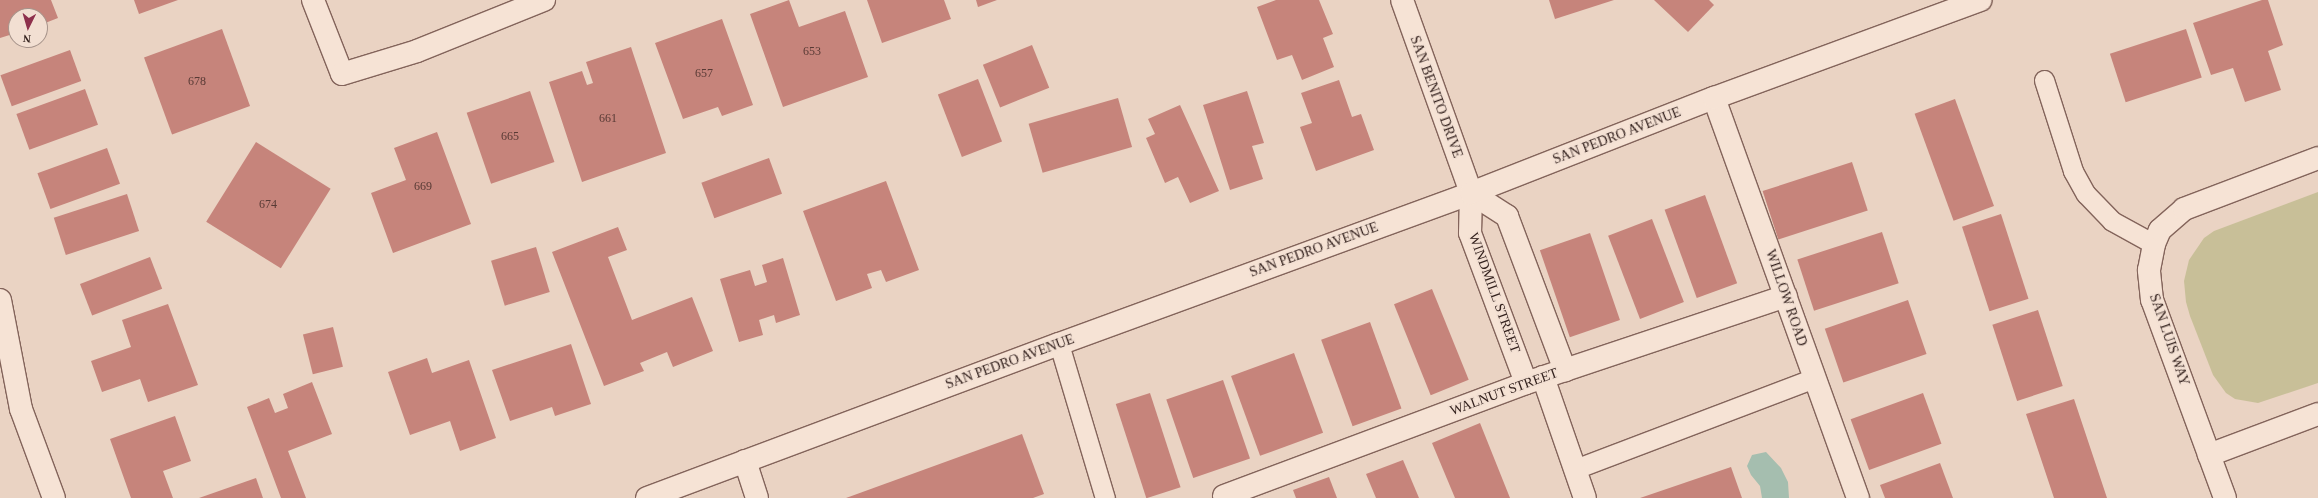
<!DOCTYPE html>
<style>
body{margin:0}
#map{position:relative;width:2318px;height:498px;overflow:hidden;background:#ead3c3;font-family:"Times New Roman",serif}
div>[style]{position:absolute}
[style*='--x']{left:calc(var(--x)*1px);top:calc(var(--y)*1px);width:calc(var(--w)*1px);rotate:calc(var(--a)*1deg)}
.green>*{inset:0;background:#c8bf98}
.water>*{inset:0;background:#a5beaf}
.building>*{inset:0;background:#c6847b;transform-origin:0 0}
.roads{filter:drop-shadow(1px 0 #83645b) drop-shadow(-1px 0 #83645b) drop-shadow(0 1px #83645b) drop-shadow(0 -1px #83645b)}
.service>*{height:19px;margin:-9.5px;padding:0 9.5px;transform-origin:9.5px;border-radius:9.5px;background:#f6e3d5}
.minor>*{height:22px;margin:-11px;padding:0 11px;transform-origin:11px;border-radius:11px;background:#f6e3d5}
span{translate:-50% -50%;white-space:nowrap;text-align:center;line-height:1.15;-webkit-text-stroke:3px #f2dfd2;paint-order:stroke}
.number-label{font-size:12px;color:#583a35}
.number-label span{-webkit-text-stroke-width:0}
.street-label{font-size:14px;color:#34221e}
.north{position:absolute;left:8px;top:8px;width:40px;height:40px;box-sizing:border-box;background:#f2dfd2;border:1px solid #a6938a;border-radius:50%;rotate:185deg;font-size:11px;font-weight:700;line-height:16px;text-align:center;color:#34221e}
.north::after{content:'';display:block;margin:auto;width:14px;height:18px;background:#8e304c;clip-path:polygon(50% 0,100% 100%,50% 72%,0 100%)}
</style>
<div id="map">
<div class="green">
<i style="clip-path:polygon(2318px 192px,2318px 383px,2258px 403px,2235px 399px,2226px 393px,2213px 375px,2190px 316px,2186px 302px,2184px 281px,2189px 260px,2204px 238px,2214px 231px)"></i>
</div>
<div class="water">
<i style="clip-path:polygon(1766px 452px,1781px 468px,1788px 482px,1789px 498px,1762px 498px,1760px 486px,1751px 475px,1747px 466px,1752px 455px)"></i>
</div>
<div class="building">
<i style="clip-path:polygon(0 0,51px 0,58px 18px,40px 25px,40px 16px,16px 16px,16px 33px,0 38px)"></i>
<i style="clip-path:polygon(134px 0,178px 0,139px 14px)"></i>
<i style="clip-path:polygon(789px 0,799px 27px,845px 11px,868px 77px,783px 107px,750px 14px)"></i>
<i style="clip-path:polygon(867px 0,944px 0,951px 19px,882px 43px)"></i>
<i style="clip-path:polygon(976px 0,997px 0,978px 7px)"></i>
<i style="clip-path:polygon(1276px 0,1319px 0,1333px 34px,1323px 38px,1334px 67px,1302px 80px,1292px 55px,1277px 60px,1257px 7px)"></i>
<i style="clip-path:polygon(1549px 0,1614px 0,1555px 19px)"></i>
<i style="clip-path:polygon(1654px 0,1709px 0,1714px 5px,1688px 32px)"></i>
<i style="clip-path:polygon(2262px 0,2268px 0,2283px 45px,2268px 51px,2281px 90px,2245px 102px,2233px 68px,2211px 75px,2193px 23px)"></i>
<i style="clip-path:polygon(722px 19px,753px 105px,722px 116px,718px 107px,683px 119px,655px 43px)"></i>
<i style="left:222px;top:29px;width:82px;height:83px;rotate:70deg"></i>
<i style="left:2186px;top:29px;width:51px;height:80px;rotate:72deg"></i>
<i style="left:1032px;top:45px;width:46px;height:53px;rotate:68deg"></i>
<i style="clip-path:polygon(631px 47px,666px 153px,582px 182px,549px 82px,582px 71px,587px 85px,593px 83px,586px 62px)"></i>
<i style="left:70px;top:50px;width:33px;height:74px;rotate:70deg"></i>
<i style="left:978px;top:79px;width:67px;height:43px;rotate:69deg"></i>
<i style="clip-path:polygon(1339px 80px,1352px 117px,1361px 114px,1374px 150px,1316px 171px,1300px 127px,1312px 123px,1301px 93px)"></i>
<i style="left:85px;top:89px;width:38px;height:73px;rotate:70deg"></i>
<i style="left:530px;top:91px;width:75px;height:67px;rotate:71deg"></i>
<i style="clip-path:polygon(1247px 91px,1264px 143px,1252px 146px,1263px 179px,1230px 190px,1203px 105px)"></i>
<i style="left:1118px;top:98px;width:51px;height:93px;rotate:74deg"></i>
<i style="left:1955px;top:99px;width:114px;height:43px;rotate:70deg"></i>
<i style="clip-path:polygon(1180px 105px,1219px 191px,1190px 203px,1178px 177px,1165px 183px,1146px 138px,1155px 134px,1148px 119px)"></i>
<i style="clip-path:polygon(437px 132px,471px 224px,393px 253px,371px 193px,406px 180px,394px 148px)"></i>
<i style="left:256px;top:142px;width:88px;height:94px;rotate:32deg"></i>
<i style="left:107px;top:148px;width:38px;height:74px;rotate:70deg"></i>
<i style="left:769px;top:158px;width:38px;height:72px;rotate:70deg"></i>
<i style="left:1852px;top:162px;width:51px;height:94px;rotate:72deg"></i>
<i style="clip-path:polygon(886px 181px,919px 270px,886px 282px,881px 270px,867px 274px,872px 288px,836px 301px,803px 211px)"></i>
<i style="left:127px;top:194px;width:39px;height:77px;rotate:72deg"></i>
<i style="left:1705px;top:195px;width:94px;height:43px;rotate:70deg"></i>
<i style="left:2001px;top:214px;width:89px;height:41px;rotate:72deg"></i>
<i style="left:1652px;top:219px;width:89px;height:47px;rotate:69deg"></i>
<i style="clip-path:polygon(618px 227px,627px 250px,608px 257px,632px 320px,692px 297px,713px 351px,673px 367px,667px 352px,640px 363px,644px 371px,604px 386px,552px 252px)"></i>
<i style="left:1882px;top:232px;width:54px;height:89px;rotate:72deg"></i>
<i style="left:1590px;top:233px;width:92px;height:53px;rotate:71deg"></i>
<i style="left:536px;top:247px;width:47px;height:47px;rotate:73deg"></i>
<i style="left:150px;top:257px;width:34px;height:75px;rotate:69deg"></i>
<i style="clip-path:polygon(783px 258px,800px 315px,776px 323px,774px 315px,759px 320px,763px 335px,739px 342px,720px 279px,750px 270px,755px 286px,767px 282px,762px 265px)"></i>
<i style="left:1432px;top:289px;width:98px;height:41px;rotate:68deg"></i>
<i style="left:1908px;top:300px;width:57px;height:88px;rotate:71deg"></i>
<i style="clip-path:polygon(168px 304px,198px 385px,148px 402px,140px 379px,102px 392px,91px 361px,131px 347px,122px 320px)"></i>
<i style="left:2038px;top:310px;width:80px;height:48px;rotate:72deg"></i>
<i style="left:1370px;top:322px;width:92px;height:52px;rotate:70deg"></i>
<i style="left:333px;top:327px;width:41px;height:31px;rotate:76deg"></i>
<i style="clip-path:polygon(571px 344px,591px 404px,555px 416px,552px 407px,510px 421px,492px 370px)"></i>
<i style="left:1294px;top:353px;width:85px;height:67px;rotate:70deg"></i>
<i style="clip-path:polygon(427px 358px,432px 373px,469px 360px,496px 438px,460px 451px,450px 421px,410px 435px,388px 372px)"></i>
<i style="left:1223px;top:380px;width:83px;height:60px;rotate:71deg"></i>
<i style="clip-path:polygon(312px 382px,332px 434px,288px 451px,306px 498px,281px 498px,247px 407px,269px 398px,275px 413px,288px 408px,283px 394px)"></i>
<i style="left:1150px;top:393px;width:99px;height:36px;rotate:72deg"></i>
<i style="left:1923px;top:393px;width:54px;height:77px;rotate:70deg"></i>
<i style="clip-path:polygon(2074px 399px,2107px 498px,2054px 498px,2026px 414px)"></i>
<i style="clip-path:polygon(175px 416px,191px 461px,163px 471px,173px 498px,131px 498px,110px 439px)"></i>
<i style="clip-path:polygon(1480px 423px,1510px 498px,1455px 498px,1432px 443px)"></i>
<i style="clip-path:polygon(1022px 434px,1044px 494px,1033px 498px,846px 498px)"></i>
<i style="clip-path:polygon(1403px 460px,1419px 498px,1376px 498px,1366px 474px)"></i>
<i style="clip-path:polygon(1940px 463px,1953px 498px,1885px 498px,1880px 485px)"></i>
<i style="clip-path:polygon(1731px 467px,1742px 498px,1640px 498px)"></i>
<i style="clip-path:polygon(1329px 477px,1337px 498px,1296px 498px,1293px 490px)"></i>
<i style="clip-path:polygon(256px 478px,263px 498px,199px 498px)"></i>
</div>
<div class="roads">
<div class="service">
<i style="--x:2044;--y:80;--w:96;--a:72.3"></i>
<i style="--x:2073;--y:171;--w:26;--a:61"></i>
<i style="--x:2086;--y:194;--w:37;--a:46"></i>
<i style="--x:2112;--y:221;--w:48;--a:28.7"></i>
<i style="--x:1059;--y:344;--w:161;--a:73.4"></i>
<i style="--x:1575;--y:469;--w:256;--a:-20.8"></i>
</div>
<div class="minor">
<i style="--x:313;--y:0;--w:79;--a:68.6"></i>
<i style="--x:342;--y:74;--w:78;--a:-17"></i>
<i style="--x:417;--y:51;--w:137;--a:-21.9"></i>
<i style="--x:1402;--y:0;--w:205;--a:70.3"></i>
<i style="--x:1471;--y:193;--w:40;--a:91.4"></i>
<i style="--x:1470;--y:233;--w:160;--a:69.5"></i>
<i style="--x:1714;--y:98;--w:425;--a:70.2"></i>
<i style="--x:1471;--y:193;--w:43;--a:32.6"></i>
<i style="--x:1507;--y:216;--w:165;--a:69.4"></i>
<i style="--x:0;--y:300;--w:111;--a:79.1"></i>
<i style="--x:21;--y:409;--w:95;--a:69.7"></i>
<i style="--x:1543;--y:377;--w:128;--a:70.9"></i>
<i style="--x:2209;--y:455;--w:116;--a:-20.6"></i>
<i style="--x:745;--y:461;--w:39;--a:72"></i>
<i style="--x:1224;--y:496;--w:322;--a:-20.5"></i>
<i style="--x:1526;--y:383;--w:274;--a:-18.5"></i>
<i style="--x:647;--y:498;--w:440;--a:-20.5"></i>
<i style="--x:1059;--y:344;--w:439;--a:-20.1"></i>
<i style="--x:1471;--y:193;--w:261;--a:-21.4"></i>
<i style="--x:1714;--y:98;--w:284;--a:-20.2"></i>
<i style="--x:2225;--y:498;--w:211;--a:-110.2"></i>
<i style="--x:2152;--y:300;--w:30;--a:-96"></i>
<i style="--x:2149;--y:270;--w:26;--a:-79"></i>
<i style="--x:2154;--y:244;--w:15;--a:-67"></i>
<i style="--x:2160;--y:230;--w:32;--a:-41"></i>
<i style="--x:2184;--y:209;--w:143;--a:-20.8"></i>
</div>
</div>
<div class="number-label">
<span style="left:812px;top:52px">653</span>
<span style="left:704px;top:74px">657</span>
<span style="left:197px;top:82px">678</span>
<span style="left:608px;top:119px">661</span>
<span style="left:510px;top:137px">665</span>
<span style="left:423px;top:187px">669</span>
<span style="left:268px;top:205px">674</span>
</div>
<div class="street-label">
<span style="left:1436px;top:97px;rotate:70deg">SAN BENITO DRIVE</span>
<span style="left:1617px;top:136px;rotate:-21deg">SAN PEDRO AVENUE</span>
<span style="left:1314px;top:250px;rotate:-20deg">SAN PEDRO AVENUE</span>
<span style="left:1494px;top:293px;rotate:70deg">WINDMILL STREET</span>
<span style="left:1786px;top:298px;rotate:71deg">WILLOW ROAD</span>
<span style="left:2169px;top:340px;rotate:71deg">SAN LUIS WAY</span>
<span style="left:1010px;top:362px;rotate:-20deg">SAN PEDRO AVENUE</span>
<span style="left:1504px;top:392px;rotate:-20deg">WALNUT STREET</span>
</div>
<div class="north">N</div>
</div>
